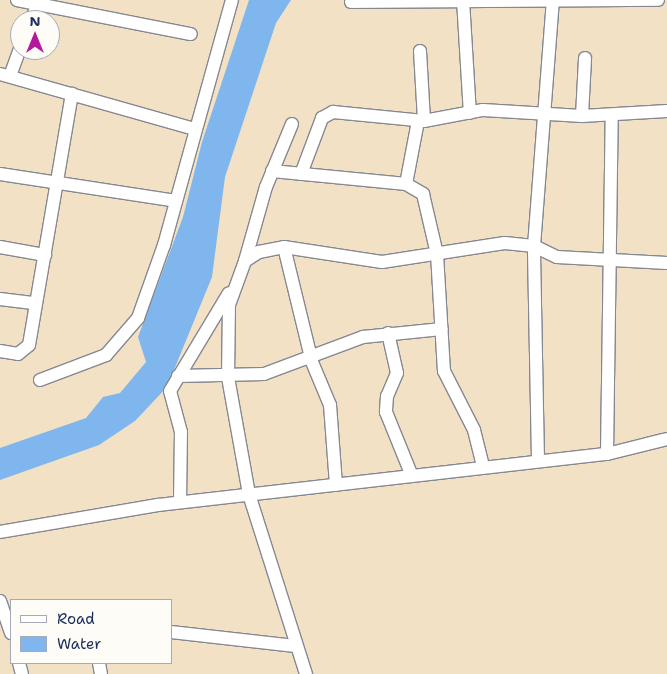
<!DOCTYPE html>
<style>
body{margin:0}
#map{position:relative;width:667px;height:674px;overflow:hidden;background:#f2e1c4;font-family:"Shantell Sans",sans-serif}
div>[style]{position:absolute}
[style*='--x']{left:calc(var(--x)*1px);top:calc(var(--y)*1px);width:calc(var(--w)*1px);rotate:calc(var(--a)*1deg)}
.water>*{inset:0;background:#7fb6ee}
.roads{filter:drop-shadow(1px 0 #868891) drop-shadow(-1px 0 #868891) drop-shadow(0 1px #868891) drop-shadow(0 -1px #868891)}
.minor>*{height:12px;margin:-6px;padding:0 6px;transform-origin:6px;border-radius:6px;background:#fff}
span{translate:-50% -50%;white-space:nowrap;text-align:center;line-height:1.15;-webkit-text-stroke:5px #fdfcf7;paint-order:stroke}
.legend{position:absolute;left:10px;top:599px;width:162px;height:65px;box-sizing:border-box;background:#fdfcf7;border:1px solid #a3aaba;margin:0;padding:6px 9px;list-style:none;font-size:15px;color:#1b2f5e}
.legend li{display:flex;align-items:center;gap:10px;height:25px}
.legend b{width:25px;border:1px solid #a3aaba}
.north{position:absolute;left:10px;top:10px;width:50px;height:50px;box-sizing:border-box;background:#fdfcf7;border:1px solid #a3aaba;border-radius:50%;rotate:0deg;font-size:14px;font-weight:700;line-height:20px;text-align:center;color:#1b2f5e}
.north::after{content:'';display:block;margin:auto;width:18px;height:22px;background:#b5179e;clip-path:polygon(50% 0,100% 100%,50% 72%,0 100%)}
</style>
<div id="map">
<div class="water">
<i style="clip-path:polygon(249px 0,291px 0,276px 23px,225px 177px,212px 277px,167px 387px,135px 421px,99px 445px,0 480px,0 448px,86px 418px,103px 397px,120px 393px,146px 362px,138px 337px,183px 217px,202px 142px)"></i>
</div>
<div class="roads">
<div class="minor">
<i style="--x:17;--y:0;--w:177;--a:11.1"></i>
<i style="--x:463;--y:0;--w:113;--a:86.5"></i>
<i style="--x:351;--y:2;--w:307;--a:-0.4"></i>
<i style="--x:31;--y:20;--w:17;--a:-66"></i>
<i style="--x:420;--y:51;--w:70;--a:86.7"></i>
<i style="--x:0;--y:74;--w:203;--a:15.8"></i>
<i style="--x:10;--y:76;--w:29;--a:-70"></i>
<i style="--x:582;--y:116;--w:58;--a:-87"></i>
<i style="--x:272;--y:171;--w:135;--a:5.5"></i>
<i style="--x:406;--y:184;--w:20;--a:30"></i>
<i style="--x:423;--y:194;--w:62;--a:76.9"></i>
<i style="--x:437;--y:254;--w:117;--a:86.6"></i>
<i style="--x:444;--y:371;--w:66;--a:63"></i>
<i style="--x:474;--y:430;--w:38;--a:76"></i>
<i style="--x:0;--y:174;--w:178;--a:8.7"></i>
<i style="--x:301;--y:174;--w:60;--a:-69.4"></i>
<i style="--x:322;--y:118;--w:13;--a:-29"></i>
<i style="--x:333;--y:112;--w:91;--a:5.6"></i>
<i style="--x:424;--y:121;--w:60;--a:-10.6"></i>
<i style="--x:483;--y:110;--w:99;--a:3.5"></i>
<i style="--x:582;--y:116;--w:85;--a:-3.4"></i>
<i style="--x:406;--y:184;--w:64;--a:-79.2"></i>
<i style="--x:0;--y:247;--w:46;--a:10.1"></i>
<i style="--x:284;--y:247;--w:118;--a:76.3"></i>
<i style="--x:312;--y:362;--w:47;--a:67.3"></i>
<i style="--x:330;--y:405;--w:80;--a:85.7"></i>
<i style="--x:245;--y:261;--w:77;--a:-74.2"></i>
<i style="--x:266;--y:187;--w:68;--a:-67.6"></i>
<i style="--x:0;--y:299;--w:33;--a:7"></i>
<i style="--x:388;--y:333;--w:41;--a:77.3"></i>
<i style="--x:397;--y:373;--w:25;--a:113"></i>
<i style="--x:387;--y:396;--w:16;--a:94"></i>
<i style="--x:386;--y:412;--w:69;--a:67.9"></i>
<i style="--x:0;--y:351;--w:18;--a:9"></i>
<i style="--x:18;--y:354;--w:14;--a:-39"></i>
<i style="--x:29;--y:345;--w:255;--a:-80.3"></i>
<i style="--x:178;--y:376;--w:86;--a:-1.3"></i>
<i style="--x:264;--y:374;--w:106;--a:-20.5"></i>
<i style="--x:363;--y:337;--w:79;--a:-5.8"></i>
<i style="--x:40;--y:380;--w:71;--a:-20.7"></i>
<i style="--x:106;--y:355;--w:49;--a:-49.1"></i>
<i style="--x:138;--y:318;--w:77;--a:-70.4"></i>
<i style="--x:164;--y:245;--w:254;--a:-74.5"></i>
<i style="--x:607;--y:454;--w:338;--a:-89.2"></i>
<i style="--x:538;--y:460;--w:214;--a:-91.1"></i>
<i style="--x:534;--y:246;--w:246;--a:-85.6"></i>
<i style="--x:180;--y:502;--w:70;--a:-89.2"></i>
<i style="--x:181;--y:432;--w:42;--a:-105"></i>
<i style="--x:170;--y:391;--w:114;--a:-59"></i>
<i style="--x:0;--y:532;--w:160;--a:-9.7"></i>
<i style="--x:158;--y:505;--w:452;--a:-6.5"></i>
<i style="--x:607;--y:454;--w:62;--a:-14"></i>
<i style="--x:0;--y:601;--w:34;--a:71"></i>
<i style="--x:171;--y:632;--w:125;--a:6.4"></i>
<i style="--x:19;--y:663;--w:11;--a:75"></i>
<i style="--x:99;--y:663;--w:11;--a:80"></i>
<i style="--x:306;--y:674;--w:189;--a:-107.6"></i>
<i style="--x:249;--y:494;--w:119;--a:-100.2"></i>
<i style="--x:228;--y:377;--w:72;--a:-89.2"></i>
<i style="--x:229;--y:305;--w:47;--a:-70"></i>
<i style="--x:245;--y:261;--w:17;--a:-33"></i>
<i style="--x:259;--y:252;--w:25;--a:-11"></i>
<i style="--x:284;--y:247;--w:99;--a:8.7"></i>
<i style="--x:382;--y:262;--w:124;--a:-8.8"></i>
<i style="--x:505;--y:243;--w:29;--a:6"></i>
<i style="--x:534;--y:246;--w:25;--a:26"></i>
<i style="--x:557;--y:257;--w:110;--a:3.1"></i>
</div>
</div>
<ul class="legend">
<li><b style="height:6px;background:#fff"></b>Road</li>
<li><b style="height:14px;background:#7fb6ee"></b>Water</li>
</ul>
<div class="north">N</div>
</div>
